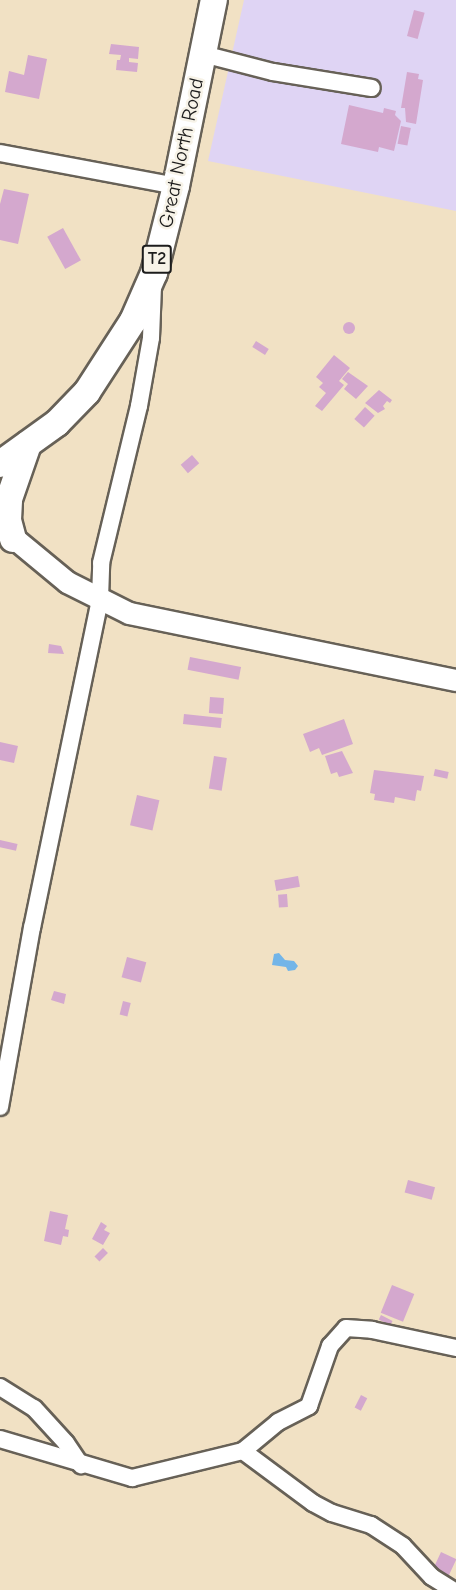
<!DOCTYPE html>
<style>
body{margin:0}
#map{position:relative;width:456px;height:1590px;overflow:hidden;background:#f1e1c4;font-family:"Comic Neue",sans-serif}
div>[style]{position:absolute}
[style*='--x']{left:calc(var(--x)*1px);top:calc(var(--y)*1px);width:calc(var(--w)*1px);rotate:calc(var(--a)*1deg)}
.built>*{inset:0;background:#dfd4f4}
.water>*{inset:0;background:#73b5e8}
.building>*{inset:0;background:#d4a8ce;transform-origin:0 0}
.round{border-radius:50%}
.roads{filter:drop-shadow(2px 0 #676157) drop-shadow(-2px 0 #676157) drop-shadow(0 2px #676157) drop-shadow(0 -2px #676157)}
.minor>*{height:16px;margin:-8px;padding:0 8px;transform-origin:8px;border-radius:8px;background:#fff}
.major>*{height:21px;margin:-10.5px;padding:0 10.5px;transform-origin:10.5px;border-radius:10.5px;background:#fff}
.highway>*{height:26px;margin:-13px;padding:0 13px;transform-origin:13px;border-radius:13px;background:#fff}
span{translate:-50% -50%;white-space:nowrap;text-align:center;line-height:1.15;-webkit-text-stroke:5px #f7f3e8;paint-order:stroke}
.shield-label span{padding:2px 4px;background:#f7f3e8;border:2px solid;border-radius:4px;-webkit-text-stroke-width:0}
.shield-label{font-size:18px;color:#1c1c1c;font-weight:700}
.street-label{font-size:20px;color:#1c1c1c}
</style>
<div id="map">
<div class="built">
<i style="clip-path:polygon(244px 0,456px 0,456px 211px,208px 161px)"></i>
</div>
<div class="water">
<i style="clip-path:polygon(279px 953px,285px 960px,294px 961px,298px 966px,295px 970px,288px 971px,286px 967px,272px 965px,274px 954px)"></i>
</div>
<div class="building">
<i style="left:414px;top:10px;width:11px;height:27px;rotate:15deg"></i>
<i style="clip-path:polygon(111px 44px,139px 47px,138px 59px,129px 58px,129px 62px,138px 63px,137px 72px,116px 70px,117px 60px,120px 60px,121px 55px,109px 54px)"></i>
<i style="clip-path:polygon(28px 55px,47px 59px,39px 99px,5px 92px,9px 71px,24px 75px)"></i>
<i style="clip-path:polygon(407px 72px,419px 74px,418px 79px,423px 80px,416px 124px,406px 122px,405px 108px,401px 108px)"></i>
<i style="clip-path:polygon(349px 105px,383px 113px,384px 108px,396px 111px,395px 115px,401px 121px,394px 151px,379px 147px,378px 152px,341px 144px)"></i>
<i style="left:401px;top:126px;width:10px;height:18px;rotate:11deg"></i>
<i style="clip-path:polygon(4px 189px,29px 194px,18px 244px,0 240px,0 204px)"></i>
<i style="left:63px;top:228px;width:37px;height:18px;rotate:61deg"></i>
<i class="round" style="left:343px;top:322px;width:12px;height:12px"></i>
<i style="left:256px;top:341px;width:15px;height:7px;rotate:32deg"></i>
<i style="clip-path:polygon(334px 355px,350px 368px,339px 381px,344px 385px,322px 411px,315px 406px,326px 393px,319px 387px,323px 383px,316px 377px)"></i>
<i style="clip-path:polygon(348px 372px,368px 386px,356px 399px,344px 389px,348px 384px,342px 379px)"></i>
<i style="clip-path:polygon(379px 390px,392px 400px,390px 403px,387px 401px,383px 406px,385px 409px,378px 413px,365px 403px)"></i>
<i style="left:365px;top:407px;width:13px;height:16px;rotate:42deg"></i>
<i style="left:192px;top:455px;width:11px;height:15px;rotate:49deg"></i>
<i style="clip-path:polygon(49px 644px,61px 646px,64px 654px,48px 653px)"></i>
<i style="left:190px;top:657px;width:52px;height:13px;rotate:11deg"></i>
<i style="left:210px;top:697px;width:14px;height:16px;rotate:4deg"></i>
<i style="left:184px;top:714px;width:38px;height:10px;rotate:6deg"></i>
<i style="clip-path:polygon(344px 719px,353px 744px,322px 755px,319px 748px,310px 752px,303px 734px)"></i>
<i style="clip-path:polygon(0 742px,18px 746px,14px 763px,0 760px)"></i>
<i style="clip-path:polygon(342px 751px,353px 773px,339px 777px,337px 772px,331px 774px,325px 756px)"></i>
<i style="left:214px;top:756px;width:13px;height:33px;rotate:9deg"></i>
<i style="left:435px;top:769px;width:14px;height:7px;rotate:12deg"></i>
<i style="clip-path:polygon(374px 770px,424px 776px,421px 791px,417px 790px,415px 801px,395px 797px,394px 803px,374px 800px,375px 794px,370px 793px)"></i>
<i style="left:137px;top:795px;width:23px;height:31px;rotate:13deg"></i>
<i style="left:0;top:840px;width:18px;height:7px;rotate:13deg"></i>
<i style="left:298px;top:876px;width:11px;height:24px;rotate:80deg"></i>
<i style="left:287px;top:894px;width:13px;height:9px;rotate:86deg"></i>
<i style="left:127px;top:957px;width:20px;height:21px;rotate:15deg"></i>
<i style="clip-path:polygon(54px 991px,66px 994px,64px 1004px,51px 1000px)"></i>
<i style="left:123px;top:1001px;width:8px;height:14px;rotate:14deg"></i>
<i style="left:408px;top:1180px;width:28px;height:13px;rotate:15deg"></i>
<i style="clip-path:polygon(50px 1211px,68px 1215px,65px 1229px,69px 1230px,68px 1237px,63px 1236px,61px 1245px,44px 1241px)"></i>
<i style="clip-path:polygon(101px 1222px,107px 1226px,104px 1230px,110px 1233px,103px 1245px,92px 1239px)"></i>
<i style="left:103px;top:1248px;width:7px;height:12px;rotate:45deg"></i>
<i style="left:392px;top:1285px;width:24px;height:30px;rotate:22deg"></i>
<i style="left:381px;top:1315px;width:13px;height:5px;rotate:27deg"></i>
<i style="left:361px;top:1395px;width:7px;height:14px;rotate:27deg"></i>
<i style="left:441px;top:1552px;width:17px;height:20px;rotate:25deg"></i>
</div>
<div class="roads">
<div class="minor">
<i style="--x:203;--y:54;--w:72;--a:14.4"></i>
<i style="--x:273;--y:72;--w:100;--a:9.2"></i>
<i style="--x:0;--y:153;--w:179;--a:10.6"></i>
<i style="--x:0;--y:1107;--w:182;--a:-79.9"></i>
<i style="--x:32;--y:928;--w:336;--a:-78.3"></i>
<i style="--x:100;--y:599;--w:36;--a:-88"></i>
<i style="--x:101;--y:563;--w:162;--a:-76.4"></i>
<i style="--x:139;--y:406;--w:69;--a:-80"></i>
<i style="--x:151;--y:338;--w:53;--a:-87.8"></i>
<i style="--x:0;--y:1387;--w:40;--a:32"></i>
<i style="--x:34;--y:1408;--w:47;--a:47.6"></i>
<i style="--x:66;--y:1443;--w:27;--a:56"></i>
<i style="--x:0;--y:1439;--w:138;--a:16.5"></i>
<i style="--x:132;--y:1478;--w:114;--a:-13.7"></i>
<i style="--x:243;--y:1451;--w:45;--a:-39.6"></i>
<i style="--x:278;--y:1422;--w:35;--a:-27"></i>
<i style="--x:309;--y:1406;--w:64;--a:-70.7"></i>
<i style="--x:330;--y:1346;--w:24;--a:-48"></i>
<i style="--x:346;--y:1328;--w:26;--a:4"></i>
<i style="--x:372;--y:1330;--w:86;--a:12.1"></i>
<i style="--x:243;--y:1451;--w:87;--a:36.6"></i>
<i style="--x:313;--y:1503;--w:21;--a:28"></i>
<i style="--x:332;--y:1513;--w:41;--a:17.1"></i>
<i style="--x:371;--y:1525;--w:38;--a:33"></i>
<i style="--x:403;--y:1546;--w:42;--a:46.9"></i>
<i style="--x:432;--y:1577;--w:25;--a:32"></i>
</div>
<div class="major">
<i style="--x:3;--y:529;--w:83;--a:39.6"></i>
<i style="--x:67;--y:582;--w:69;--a:26.6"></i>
<i style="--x:129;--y:613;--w:334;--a:11.6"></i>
</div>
<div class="highway">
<i style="--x:0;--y:464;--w:70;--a:-35.7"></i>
<i style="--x:57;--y:423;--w:43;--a:-45.9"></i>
<i style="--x:87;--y:392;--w:85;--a:-57.1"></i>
<i style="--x:133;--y:321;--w:52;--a:-66.4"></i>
<i style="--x:154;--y:273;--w:90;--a:-75.8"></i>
<i style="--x:176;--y:186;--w:190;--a:-78.5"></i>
<i style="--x:13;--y:539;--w:20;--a:-105"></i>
<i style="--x:8;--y:520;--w:21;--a:-87"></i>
<i style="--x:9;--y:499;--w:58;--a:-70.9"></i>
</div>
</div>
<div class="shield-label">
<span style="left:157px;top:259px">T2</span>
</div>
<div class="street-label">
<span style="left:181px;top:153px;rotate:-78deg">Great North Road</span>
</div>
</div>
